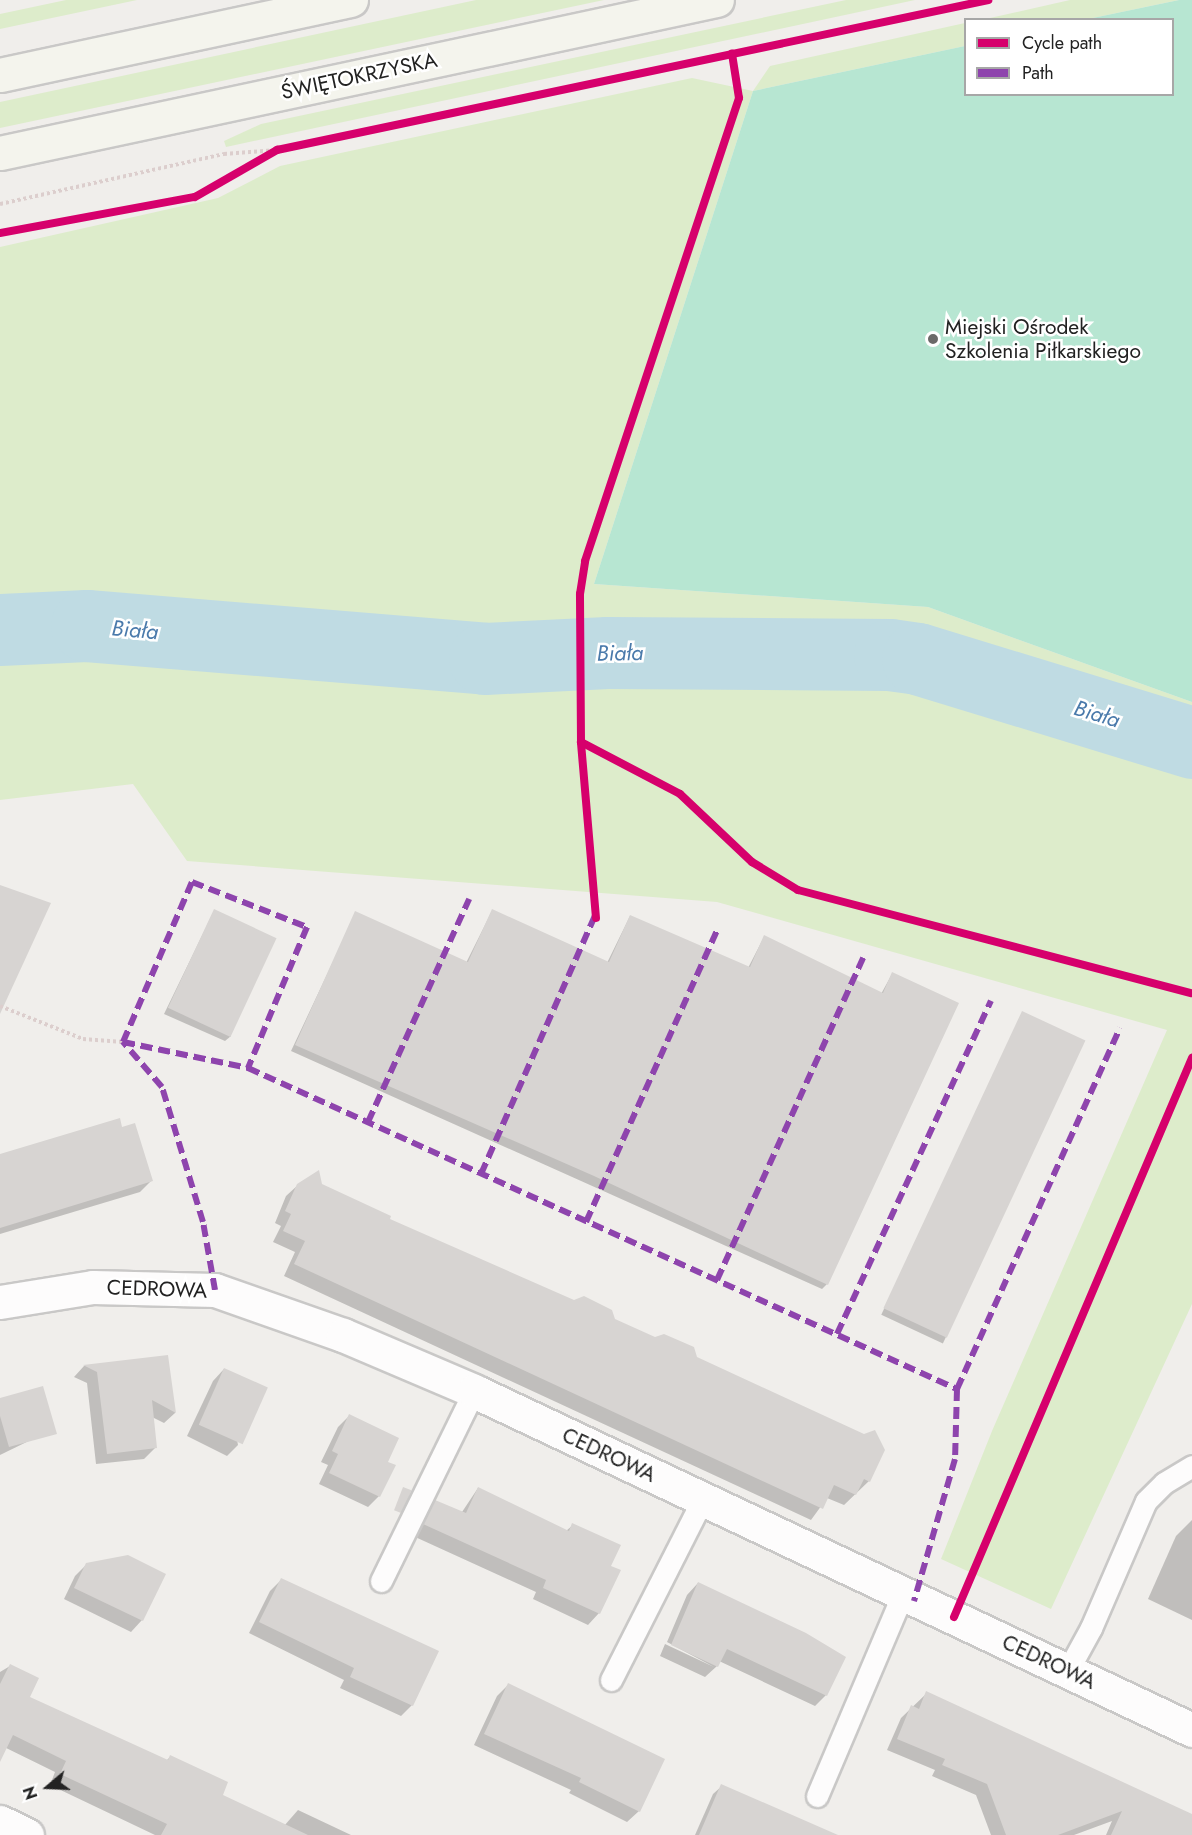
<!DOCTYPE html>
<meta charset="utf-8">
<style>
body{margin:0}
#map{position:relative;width:1192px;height:1835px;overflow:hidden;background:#f0eeeb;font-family:Jost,sans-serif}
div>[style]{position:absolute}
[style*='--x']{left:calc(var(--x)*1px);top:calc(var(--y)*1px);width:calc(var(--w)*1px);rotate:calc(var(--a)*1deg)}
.grass>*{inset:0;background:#ddeccb}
.pitch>*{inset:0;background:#b7e6d2}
.shadow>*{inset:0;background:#0003;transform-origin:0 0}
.river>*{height:72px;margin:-36px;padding:0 36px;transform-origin:36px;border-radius:36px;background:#bfdbe3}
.building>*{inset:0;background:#d7d4d2;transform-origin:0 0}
.path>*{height:4px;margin-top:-2px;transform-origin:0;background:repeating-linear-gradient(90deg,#dccecd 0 3px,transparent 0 6px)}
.roads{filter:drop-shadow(2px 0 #c9c8c7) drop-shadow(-2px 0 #c9c8c7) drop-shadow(0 2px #c9c8c7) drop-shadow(0 -2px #c9c8c7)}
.service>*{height:21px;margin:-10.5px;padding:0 10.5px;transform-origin:10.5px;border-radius:10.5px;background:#fdfcfc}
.minor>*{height:33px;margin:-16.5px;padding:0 16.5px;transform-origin:16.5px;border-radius:16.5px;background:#fdfcfc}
.secondary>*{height:33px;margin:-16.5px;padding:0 16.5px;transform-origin:16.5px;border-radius:16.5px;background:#f4f4ed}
.quiet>*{height:6px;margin-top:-3px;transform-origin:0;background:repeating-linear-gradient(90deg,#8e44ad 0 12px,transparent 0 18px)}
.cycleway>*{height:8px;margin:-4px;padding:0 4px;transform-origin:4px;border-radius:4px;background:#d6006c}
.dots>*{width:16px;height:16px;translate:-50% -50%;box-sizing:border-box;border:3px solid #fff;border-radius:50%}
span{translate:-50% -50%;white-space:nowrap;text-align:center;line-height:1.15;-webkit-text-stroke:5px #fff;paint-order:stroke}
.street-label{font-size:21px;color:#222}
.poi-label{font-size:21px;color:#222}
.left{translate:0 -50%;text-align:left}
.water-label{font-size:22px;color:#4a7aab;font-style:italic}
.legend{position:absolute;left:964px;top:18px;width:210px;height:78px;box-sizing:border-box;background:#fff;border:2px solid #a7a7a7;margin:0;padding:8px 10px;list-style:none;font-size:18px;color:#222}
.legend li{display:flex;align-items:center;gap:12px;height:30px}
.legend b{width:30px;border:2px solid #a7a7a7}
.north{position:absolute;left:18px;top:1757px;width:60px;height:60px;-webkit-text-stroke:4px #fff;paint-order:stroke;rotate:251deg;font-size:16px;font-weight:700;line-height:24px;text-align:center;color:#222}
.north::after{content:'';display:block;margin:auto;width:21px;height:27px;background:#222;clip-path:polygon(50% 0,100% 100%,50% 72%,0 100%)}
</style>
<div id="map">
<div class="grass">
<i style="clip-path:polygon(66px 0,137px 0,0 29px,0 14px)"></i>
<i style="clip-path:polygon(476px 0,604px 0,0 128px,0 102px)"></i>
<i style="clip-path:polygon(846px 0,915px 0,226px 147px,224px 141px,261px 124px)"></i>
<i style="clip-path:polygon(1070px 0,1179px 0,1088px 19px,981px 20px)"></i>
<i style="clip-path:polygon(965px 23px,965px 46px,753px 91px,594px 584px,928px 607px,1192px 702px,1192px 1304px,1051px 1609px,941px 1559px,992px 1431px,1167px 1030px,717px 902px,187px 861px,133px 784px,0 800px,0 247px,218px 198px,280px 166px,692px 78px,753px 91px,770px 66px)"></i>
</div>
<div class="pitch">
<i style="clip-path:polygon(1179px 0,1192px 0,1192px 702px,928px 607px,594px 584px,753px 91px,965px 46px,966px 94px,1172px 94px,1172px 20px,1088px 19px)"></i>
</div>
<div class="shadow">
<i style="clip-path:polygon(214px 911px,231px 1036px,225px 1041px,164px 1014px)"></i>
<i style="clip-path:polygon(492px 911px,607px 963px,630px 916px,748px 968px,764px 937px,881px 994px,892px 974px,827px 1284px,822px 1289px,291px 1051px,356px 913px,466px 963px)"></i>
<i style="left:1022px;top:1013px;width:68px;height:333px;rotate:25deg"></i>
<i style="clip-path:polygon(121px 1128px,151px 1181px,140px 1192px,0 1234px,0 1156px)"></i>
<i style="clip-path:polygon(298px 1185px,321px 1185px,388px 1220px,696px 1358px,869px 1481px,844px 1505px,827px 1498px,811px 1520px,284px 1276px,295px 1252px,273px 1242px,281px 1226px,275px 1223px,286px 1196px)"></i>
<i style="clip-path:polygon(167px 1357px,175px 1413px,164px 1423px,152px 1417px,156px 1447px,144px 1459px,96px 1464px,87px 1383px,74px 1377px,84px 1366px)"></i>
<i style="clip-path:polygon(224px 1369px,238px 1445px,227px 1456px,187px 1436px,213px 1381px)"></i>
<i style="clip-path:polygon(0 1400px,41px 1435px,0 1455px)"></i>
<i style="clip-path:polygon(349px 1416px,386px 1462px,379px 1496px,368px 1507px,319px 1484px,328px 1465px,321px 1462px,338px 1427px)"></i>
<i style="clip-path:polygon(478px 1488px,566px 1531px,573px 1525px,609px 1567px,599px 1613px,588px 1625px,533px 1599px,536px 1592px,413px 1536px,424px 1513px,435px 1502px,462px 1512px)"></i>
<i style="clip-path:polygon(1192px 1520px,1192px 1620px,1148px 1599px,1176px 1536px)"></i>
<i style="clip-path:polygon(87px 1564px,142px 1620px,131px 1632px,64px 1599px,75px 1576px)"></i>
<i style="clip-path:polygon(281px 1580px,412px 1705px,401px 1716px,340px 1688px,344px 1680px,249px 1633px,270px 1591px)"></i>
<i style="clip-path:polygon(698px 1583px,826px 1695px,815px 1706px,719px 1661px,717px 1666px,705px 1677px,660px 1656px,665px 1644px,714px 1667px,667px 1642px,687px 1595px)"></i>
<i style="clip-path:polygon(10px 1666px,28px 1698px,166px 1761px,170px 1757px,221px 1796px,284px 1826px,298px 1810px,351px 1835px,155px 1835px,50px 1785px,55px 1772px,0 1745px,0 1672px)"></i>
<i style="clip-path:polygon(508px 1685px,639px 1811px,627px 1822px,569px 1793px,571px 1790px,474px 1745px,497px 1696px)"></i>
<i style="clip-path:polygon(927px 1693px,1192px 1815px,1190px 1835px,1106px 1835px,1112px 1821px,1074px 1835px,991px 1835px,976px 1795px,932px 1776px,935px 1770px,887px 1750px,901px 1718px)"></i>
<i style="clip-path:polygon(722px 1786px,798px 1835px,695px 1835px,713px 1794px)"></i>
</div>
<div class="river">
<i style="--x:0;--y:630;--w:87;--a:-2.6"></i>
<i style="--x:87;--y:626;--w:399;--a:4.7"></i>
<i style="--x:485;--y:659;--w:123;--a:-2.8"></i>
<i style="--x:608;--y:653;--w:282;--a:0.4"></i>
<i style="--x:890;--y:655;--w:28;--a:8"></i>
<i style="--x:918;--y:659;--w:287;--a:17"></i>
</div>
<div class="building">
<i style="clip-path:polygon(0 885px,51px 903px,0 1014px)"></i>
<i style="left:214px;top:909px;width:69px;height:109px;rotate:25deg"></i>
<i style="clip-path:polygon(492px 909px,609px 962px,630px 915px,750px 967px,764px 935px,883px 993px,892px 972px,959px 1003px,828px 1285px,594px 1176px,295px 1045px,355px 911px,468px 962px)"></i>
<i style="left:1022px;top:1011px;width:70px;height:328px;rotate:25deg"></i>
<i style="clip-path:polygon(120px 1118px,122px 1127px,135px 1123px,153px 1181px,0 1228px,0 1154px)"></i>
<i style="clip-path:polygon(319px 1170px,322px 1184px,391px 1216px,390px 1219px,574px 1300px,584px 1296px,612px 1310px,615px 1319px,655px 1337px,664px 1334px,694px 1347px,697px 1357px,864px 1434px,875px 1430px,885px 1450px,870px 1482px,864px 1479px,856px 1495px,834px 1485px,823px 1509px,294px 1264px,305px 1241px,283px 1231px,291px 1214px,285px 1211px,297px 1184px)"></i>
<i style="clip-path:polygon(168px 1355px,176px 1413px,152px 1400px,157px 1448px,107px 1454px,97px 1372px,83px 1365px)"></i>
<i style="left:224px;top:1368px;width:48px;height:62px;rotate:24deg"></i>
<i style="clip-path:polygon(43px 1386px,57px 1434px,9px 1447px,0 1416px,0 1398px)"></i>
<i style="clip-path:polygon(349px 1414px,399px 1438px,388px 1462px,396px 1465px,380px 1497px,329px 1473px,338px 1454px,332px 1451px)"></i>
<i style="left:403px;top:1487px;width:9px;height:25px;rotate:21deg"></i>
<i style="clip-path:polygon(478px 1487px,569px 1531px,572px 1523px,621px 1545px,611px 1566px,621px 1570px,600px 1614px,543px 1588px,546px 1580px,423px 1524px,435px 1500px,466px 1513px)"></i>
<i style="clip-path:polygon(128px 1555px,166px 1574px,143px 1621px,74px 1588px,86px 1563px)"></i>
<i style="clip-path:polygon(281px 1578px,439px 1651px,413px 1706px,350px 1677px,354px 1668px,259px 1622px)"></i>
<i style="clip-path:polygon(698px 1582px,806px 1633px,846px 1657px,827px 1696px,727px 1649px,718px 1667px,671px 1645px)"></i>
<i style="clip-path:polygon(10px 1664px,39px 1678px,30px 1697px,168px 1760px,170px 1755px,228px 1782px,223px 1795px,308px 1835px,161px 1835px,167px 1824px,60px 1774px,66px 1761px,13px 1735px,0 1762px,0 1684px)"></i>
<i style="clip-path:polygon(508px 1683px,665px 1759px,640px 1812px,579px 1782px,581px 1778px,484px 1734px)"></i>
<i style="clip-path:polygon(926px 1691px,1192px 1814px,1192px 1835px,1111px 1835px,1122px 1811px,1058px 1835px,1006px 1835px,987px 1784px,942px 1765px,945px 1759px,897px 1739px,911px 1705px,919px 1709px)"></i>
<i style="clip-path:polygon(721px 1784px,838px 1835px,699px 1835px)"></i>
</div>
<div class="path">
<i style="--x:0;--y:204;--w:230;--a:-12.6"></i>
<i style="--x:224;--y:154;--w:53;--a:-4.3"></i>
<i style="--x:0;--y:1006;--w:89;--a:21.7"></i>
<i style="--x:83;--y:1039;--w:40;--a:4.3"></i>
</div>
<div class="roads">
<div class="service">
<i style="--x:381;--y:1581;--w:212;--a:-63.9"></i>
<i style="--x:1068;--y:1670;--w:48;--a:-61.3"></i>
<i style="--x:1091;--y:1628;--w:138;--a:-66.6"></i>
<i style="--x:1146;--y:1501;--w:25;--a:-45"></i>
<i style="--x:1164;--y:1483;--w:33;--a:-31"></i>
<i style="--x:611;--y:1680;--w:203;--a:-63.1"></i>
<i style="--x:817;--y:1796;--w:217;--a:-67"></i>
</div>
<div class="minor">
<i style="--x:0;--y:1302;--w:94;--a:-9.2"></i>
<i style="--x:93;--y:1287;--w:122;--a:1.4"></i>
<i style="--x:215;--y:1290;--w:136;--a:19.4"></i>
<i style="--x:343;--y:1335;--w:142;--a:23.1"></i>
<i style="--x:474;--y:1391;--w:794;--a:25.27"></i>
<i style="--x:0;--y:1822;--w:30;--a:26"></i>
</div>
<div class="secondary">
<i style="--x:0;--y:75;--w:359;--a:-12.1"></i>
<i style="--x:0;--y:153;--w:733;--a:-12.05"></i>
</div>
</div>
<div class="quiet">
<i style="--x:123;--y:1042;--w:128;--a:11.7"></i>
<i style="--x:368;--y:1122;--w:245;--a:-65.6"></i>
<i style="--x:481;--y:1174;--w:285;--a:-66.2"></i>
<i style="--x:586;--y:1222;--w:319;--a:-65.8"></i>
<i style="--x:717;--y:1280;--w:354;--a:-65.6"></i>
<i style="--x:215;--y:1290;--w:69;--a:-100"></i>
<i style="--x:203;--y:1222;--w:141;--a:-106.9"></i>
<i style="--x:162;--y:1087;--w:60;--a:-130.9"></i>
<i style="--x:123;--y:1042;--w:174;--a:-66.7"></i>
<i style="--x:192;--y:882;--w:123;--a:21.4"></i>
<i style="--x:307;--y:927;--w:153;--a:112.7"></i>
<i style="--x:248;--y:1068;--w:778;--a:24.36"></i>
<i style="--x:957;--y:1389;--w:70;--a:91.6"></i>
<i style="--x:955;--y:1459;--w:148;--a:106.1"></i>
<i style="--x:837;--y:1334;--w:367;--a:-65.2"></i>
<i style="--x:957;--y:1389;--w:396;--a:-65.7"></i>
</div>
<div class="cycleway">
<i style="--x:0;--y:233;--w:198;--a:-10.5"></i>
<i style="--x:195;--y:197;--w:95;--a:-29.8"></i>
<i style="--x:277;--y:150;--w:727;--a:-11.91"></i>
<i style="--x:581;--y:742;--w:112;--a:27.7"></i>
<i style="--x:680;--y:794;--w:99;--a:43.4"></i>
<i style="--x:752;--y:862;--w:54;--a:31.3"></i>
<i style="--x:798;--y:890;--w:407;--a:14.7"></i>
<i style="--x:596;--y:918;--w:177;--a:-94.9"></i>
<i style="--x:581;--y:742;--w:148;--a:-90.4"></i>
<i style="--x:580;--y:594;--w:33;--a:-81"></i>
<i style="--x:585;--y:561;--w:488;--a:-71.6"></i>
<i style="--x:739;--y:98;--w:45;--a:-99"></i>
<i style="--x:954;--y:1617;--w:608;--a:-66.94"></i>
</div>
<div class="dots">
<i style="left:933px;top:339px;background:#6a6968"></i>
</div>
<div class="street-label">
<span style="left:359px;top:76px;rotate:-12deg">ŚWIĘTOKRZYSKA</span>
<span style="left:157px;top:1289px;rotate:2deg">CEDROWA</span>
<span style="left:609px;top:1455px;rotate:25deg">CEDROWA</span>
<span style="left:1049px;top:1662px;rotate:25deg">CEDROWA</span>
</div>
<div class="poi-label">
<span class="left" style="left:945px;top:339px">Miejski Ośrodek<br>Szkolenia Piłkarskiego</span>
</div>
<div class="water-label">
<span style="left:135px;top:630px;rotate:5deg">Biała</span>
<span style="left:620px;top:653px;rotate:-1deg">Biała</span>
<span style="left:1097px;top:714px;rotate:17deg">Biała</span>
</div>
<ul class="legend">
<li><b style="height:8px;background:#d6006c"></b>Cycle path</li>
<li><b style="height:8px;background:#8e44ad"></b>Path</li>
</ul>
<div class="north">N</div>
</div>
